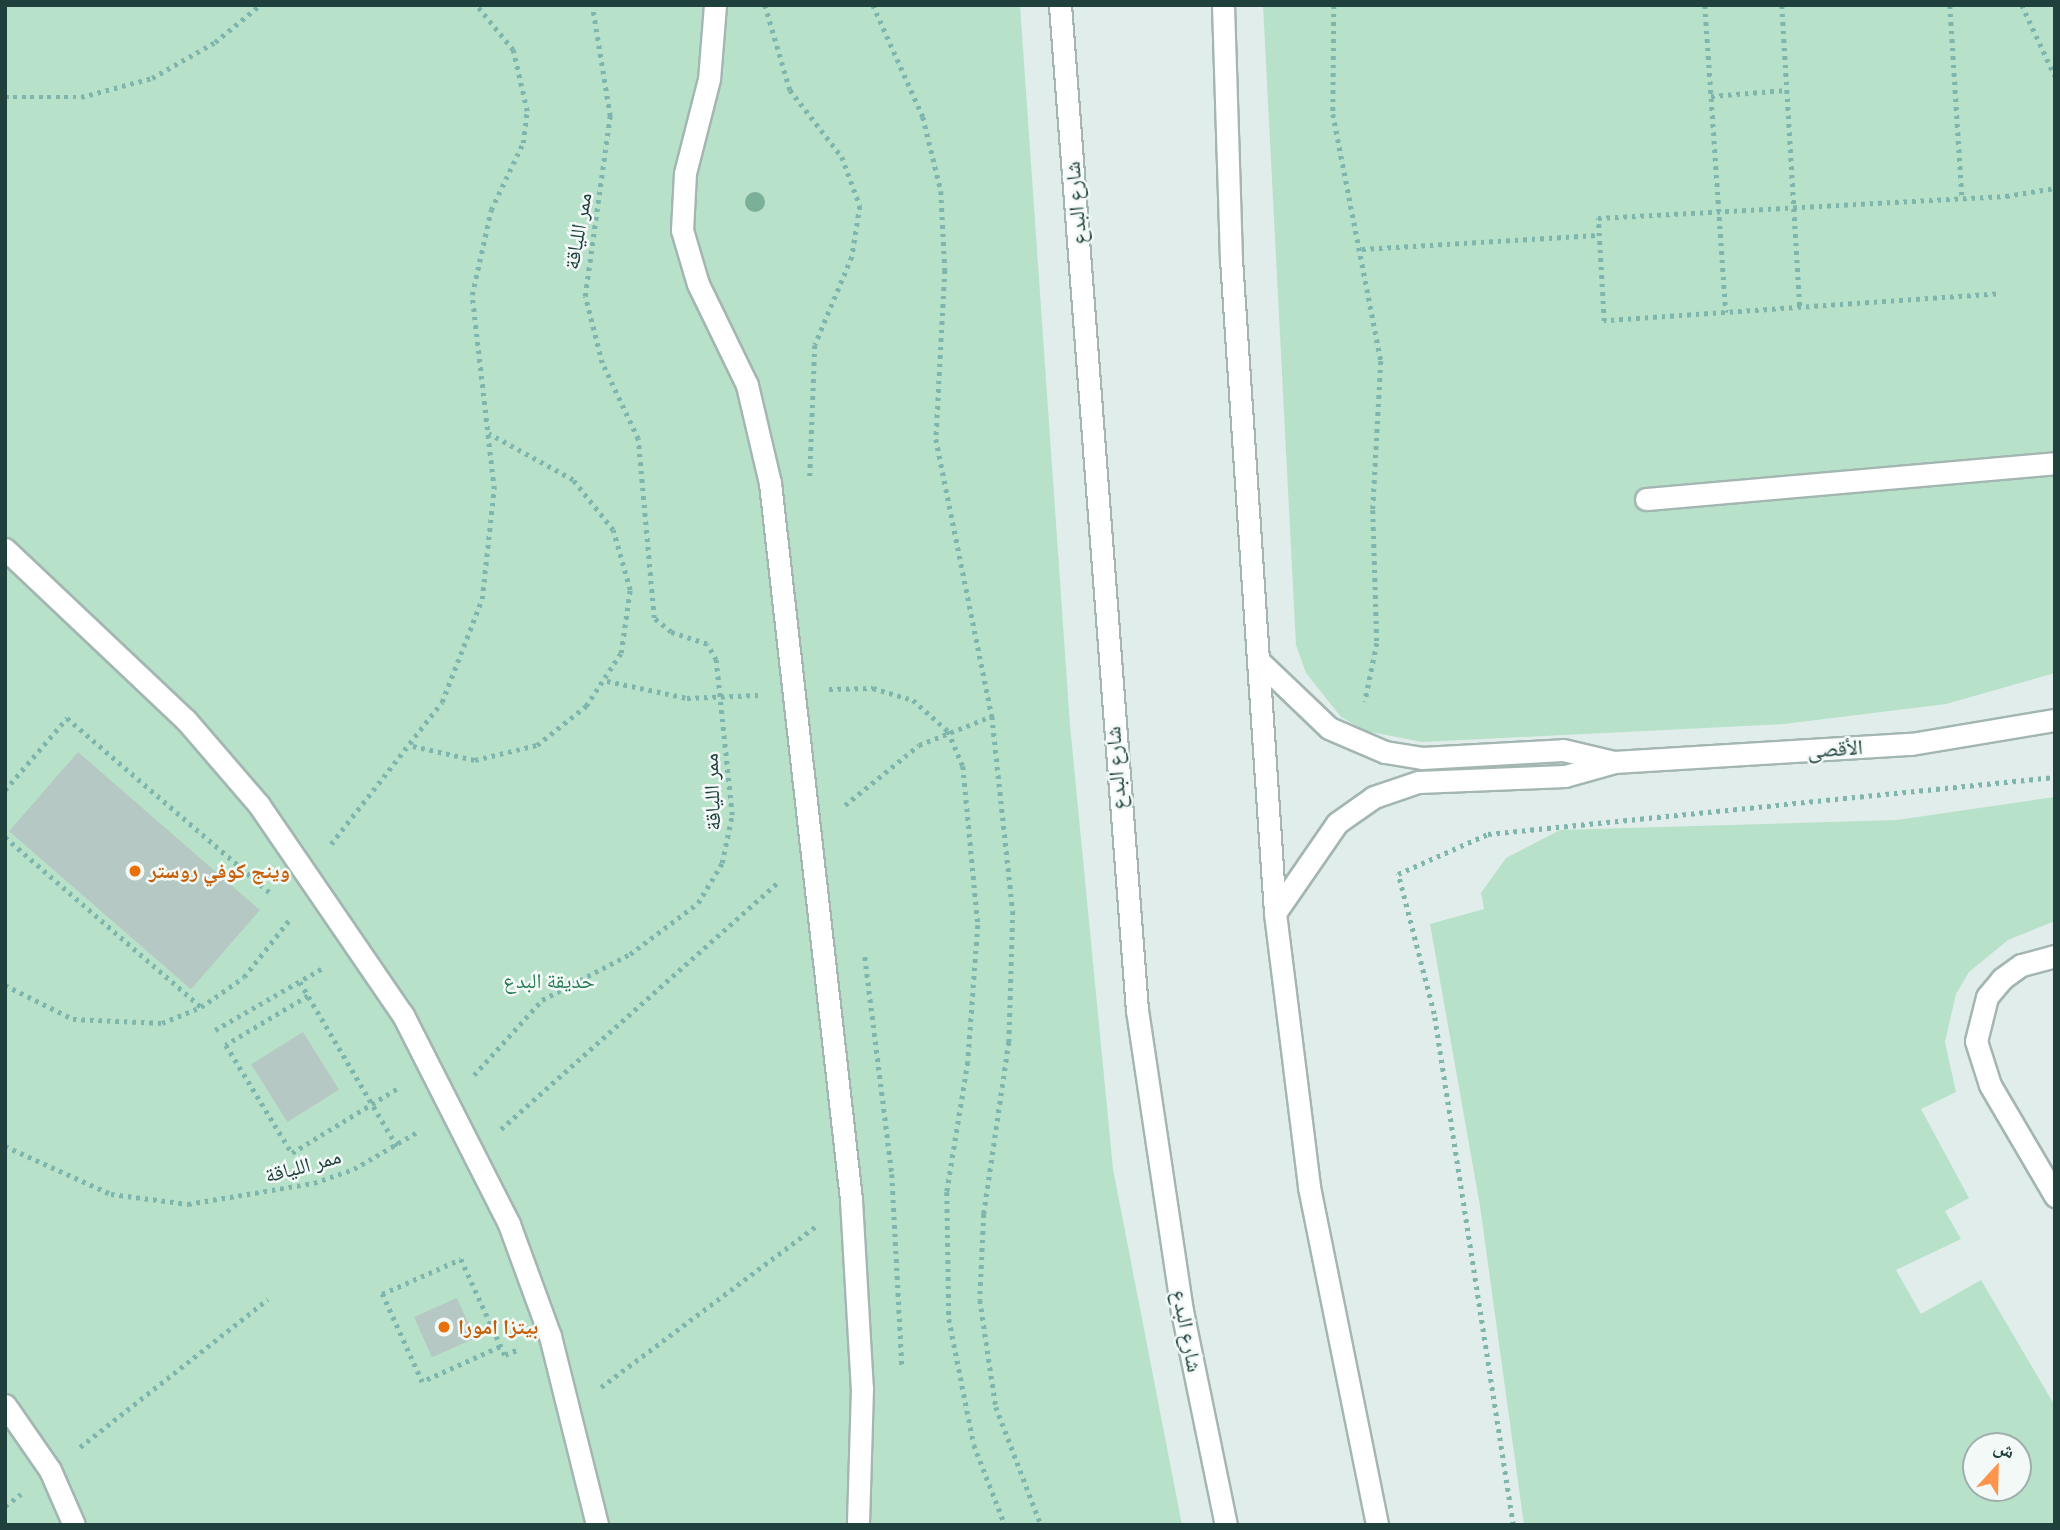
<!DOCTYPE html>
<html>
<head>
<meta charset="utf-8">
<style>
	body { margin:0 }
	#map { position:relative; width:2060px; height:1530px; overflow:hidden; background:#e1edea; font-family:Figtree,"Noto Naskh Arabic",sans-serif }
	div>[style] { position:absolute }
	.green>* { inset:0; background:#b8e1c9 }
	.building>* { inset:0; background:#b6c8c3; transform-origin:0 0 }
	.path>* { height:4.5px; margin-top:-2.25px; transform-origin:0; background:repeating-linear-gradient(90deg,#7eb5ac 0 3.5px,transparent 0 8.5px) }
	.roads { filter:drop-shadow(2px 0 #a3b6b2) drop-shadow(-2px 0 #a3b6b2) drop-shadow(0 2px #a3b6b2) drop-shadow(0 -2px #a3b6b2) }
	.service>* { height:21px; margin:-10.5px; padding:0 10.5px; transform-origin:10.5px; border-radius:10.5px; background:#fff }
	.pedestrian>* { height:21px; margin:-10.5px; padding:0 10.5px; transform-origin:10.5px; border-radius:10.5px; background:#fff }
	.minor>* { height:21px; margin:-10.5px; padding:0 10.5px; transform-origin:10.5px; border-radius:10.5px; background:#fff }
	.secondary>* { height:21px; margin:-10.5px; padding:0 10.5px; transform-origin:10.5px; border-radius:10.5px; background:#fff }
	.trees>* { width:20px; height:20px; margin:-10px; border-radius:50%; background:#7aaf98 }
	.dots>* { width:19px; height:19px; translate:-50% -50%; box-sizing:border-box; border:4px solid #f2f9f7; border-radius:50% }
	span { translate:-50% -50%; white-space:nowrap; text-align:center; line-height:1.15; -webkit-text-stroke:5px #f2f9f7; paint-order:stroke }
	.street-label { font-size:21px; color:#1f403c }
	.food-label { font-size:21px; color:#c56008; font-weight:700 }
	.left { translate:0 -50%; text-align:left }
	.park-label { font-size:21px; color:#257c54 }
	.frame { position:absolute; inset:0; border:7px solid #1f403c; pointer-events:none }
	.north { position:absolute; left:1962px; top:1432px; width:70px; height:70px; box-sizing:border-box; background:#f2f9f7; border:2px solid #9eafac; border-radius:50%; rotate:22deg; font-size:19px; font-weight:700; line-height:28px; text-align:center; color:#1f403c }
	.north::after { content:''; display:block; margin:auto; width:24px; height:32px; background:#ff944d; clip-path:polygon(50% 0,100% 100%,50% 72%,0 100%) }
</style>
</head>
<body>
<div id="map">
	<div class="green">
		<div style="clip-path:polygon(5px 5px,1020px 5px,1070px 725px,1113px 1169px,1182px 1525px,5px 1525px)"></div>
		<div style="clip-path:polygon(1263px 5px,2055px 5px,2055px 673px,1946px 704px,1784px 724px,1422px 742px,1366px 731px,1341px 717px,1306px 673px,1296px 645px)"></div>
		<div style="clip-path:polygon(evenodd,2055px 797px,2055px 921px,2008px 940px,1969px 972px,1956px 994px,1945px 1042px,1956px 1092px,1921px 1109px,1969px 1198px,1945px 1211px,1961px 1239px,1896px 1270px,1921px 1314px,1981px 1280px,2055px 1406px,2055px 1525px,1524px 1525px,1480px 1206px,1430px 924px,1484px 909px,1481px 893px,1506px 858px,1560px 830px,1897px 820px,2055px 797px,2018px 1446px,2018px 1488px,1976px 1488px,1976px 1446px,2018px 1446px)"></div>
	</div>
	<div class="building">
		<div style="left:78px;top:752px;width:241px;height:105px;rotate:41deg"></div>
		<div style="left:303px;top:1032px;width:68px;height:61px;rotate:58deg"></div>
		<div style="left:457px;top:1298px;width:44px;height:47px;rotate:66deg"></div>
	</div>
	<div class="path">
		<div style="left:765px;top:5px;width:89px;rotate:73.6deg"></div>
		<div style="left:790px;top:90px;width:85px;rotate:52.2deg"></div>
		<div style="left:842px;top:157px;width:52px;rotate:69.8deg"></div>
		<div style="left:860px;top:206px;width:52px;rotate:98.9deg"></div>
		<div style="left:852px;top:257px;width:95px;rotate:112.8deg"></div>
		<div style="left:815px;top:345px;width:131px;rotate:92.2deg"></div>
		<div style="left:873px;top:5px;width:123px;rotate:65.9deg"></div>
		<div style="left:923px;top:117px;width:76px;rotate:76.3deg"></div>
		<div style="left:941px;top:191px;width:79px;rotate:87.1deg"></div>
		<div style="left:945px;top:270px;width:169px;rotate:93deg"></div>
		<div style="left:936px;top:439px;width:283px;rotate:78.6deg"></div>
		<div style="left:992px;top:716px;width:196px;rotate:83.9deg"></div>
		<div style="left:1013px;top:911px;width:131px;rotate:91.7deg"></div>
		<div style="left:1009px;top:1042px;width:174px;rotate:98.3deg"></div>
		<div style="left:984px;top:1214px;width:86px;rotate:92.7deg"></div>
		<div style="left:980px;top:1300px;width:108px;rotate:81.5deg"></div>
		<div style="left:996px;top:1407px;width:126px;rotate:69.1deg"></div>
		<div style="left:1334px;top:5px;width:109px;rotate:90.5deg"></div>
		<div style="left:1333px;top:114px;width:252px;rotate:79deg"></div>
		<div style="left:1381px;top:361px;width:149px;rotate:93.1deg"></div>
		<div style="left:1373px;top:510px;width:133px;rotate:88.3deg"></div>
		<div style="left:1377px;top:643px;width:60px;rotate:101.5deg"></div>
		<div style="left:1705px;top:5px;width:308px;rotate:86.1deg"></div>
		<div style="left:1782px;top:5px;width:303px;rotate:86.6deg"></div>
		<div style="left:1950px;top:5px;width:193px;rotate:86.4deg"></div>
		<div style="left:2022px;top:5px;width:78px;rotate:65.1deg"></div>
		<div style="left:1711px;top:96px;width:76px;rotate:-4.5deg"></div>
		<div style="left:5px;top:97px;width:76px"></div>
		<div style="left:81px;top:97px;width:73px;rotate:-15deg"></div>
		<div style="left:152px;top:78px;width:73px;rotate:-29.7deg"></div>
		<div style="left:215px;top:42px;width:58px;rotate:-39.4deg"></div>
		<div style="left:1362px;top:249px;width:236px;rotate:-3.4deg"></div>
		<div style="left:1996px;top:294px;width:393px;rotate:176.1deg"></div>
		<div style="left:1604px;top:321px;width:103px;rotate:-93.3deg"></div>
		<div style="left:1598px;top:218px;width:409px;rotate:-3.1deg"></div>
		<div style="left:2006px;top:196px;width:50px;rotate:-9.3deg"></div>
		<div style="left:607px;top:681px;width:82px;rotate:12deg"></div>
		<div style="left:687px;top:698px;width:71px;rotate:-2.4deg"></div>
		<div style="left:829px;top:689px;width:44px;rotate:-1.3deg"></div>
		<div style="left:873px;top:688px;width:42px;rotate:16.7deg"></div>
		<div style="left:913px;top:700px;width:47px;rotate:41.5deg"></div>
		<div style="left:948px;top:731px;width:38px;rotate:67deg"></div>
		<div style="left:963px;top:766px;width:160px;rotate:84.6deg"></div>
		<div style="left:978px;top:925px;width:137px;rotate:94.2deg"></div>
		<div style="left:968px;top:1062px;width:132px;rotate:99.2deg"></div>
		<div style="left:947px;top:1192px;width:127px;rotate:89.1deg"></div>
		<div style="left:949px;top:1319px;width:128px;rotate:78.8deg"></div>
		<div style="left:974px;top:1445px;width:86px;rotate:68.8deg"></div>
		<div style="left:413px;top:746px;width:64px;rotate:12.7deg"></div>
		<div style="left:475px;top:760px;width:64px;rotate:-13.6deg"></div>
		<div style="left:537px;top:745px;width:63px;rotate:-38.5deg"></div>
		<div style="left:586px;top:706px;width:64px;rotate:-56.6deg"></div>
		<div style="left:621px;top:653px;width:64px;rotate:-81.9deg"></div>
		<div style="left:630px;top:590px;width:62px;rotate:-105.8deg"></div>
		<div style="left:613px;top:530px;width:64px;rotate:-128.7deg"></div>
		<div style="left:573px;top:480px;width:96px;rotate:-151.3deg"></div>
		<div style="left:5px;top:790px;width:95px;rotate:-49.3deg"></div>
		<div style="left:67px;top:718px;width:267px;rotate:40.7deg"></div>
		<div style="left:845px;top:805px;width:95px;rotate:-39deg"></div>
		<div style="left:919px;top:745px;width:79px;rotate:-21.7deg"></div>
		<div style="left:5px;top:837px;width:259px;rotate:40.9deg"></div>
		<div style="left:331px;top:844px;width:180px;rotate:-52deg"></div>
		<div style="left:442px;top:702px;width:110px;rotate:-68.8deg"></div>
		<div style="left:482px;top:599px;width:111px;rotate:-83.8deg"></div>
		<div style="left:494px;top:489px;width:195px;rotate:-96.5deg"></div>
		<div style="left:472px;top:295px;width:87px;rotate:-77.4deg"></div>
		<div style="left:491px;top:210px;width:74px;rotate:-64.5deg"></div>
		<div style="left:523px;top:143px;width:32px;rotate:-83deg"></div>
		<div style="left:527px;top:111px;width:63px;rotate:-102.9deg"></div>
		<div style="left:513px;top:50px;width:58px;rotate:-129.4deg"></div>
		<div style="left:865px;top:957px;width:219px;rotate:82.9deg"></div>
		<div style="left:892px;top:1174px;width:192px;rotate:87deg"></div>
		<div style="left:300px;top:982px;width:191px;rotate:59.4deg"></div>
		<div style="left:5px;top:985px;width:76px;rotate:26.6deg"></div>
		<div style="left:73px;top:1019px;width:89px;rotate:2.6deg"></div>
		<div style="left:162px;top:1023px;width:42px;rotate:-22.3deg"></div>
		<div style="left:201px;top:1007px;width:52px;rotate:-34.9deg"></div>
		<div style="left:244px;top:977px;width:74px;rotate:-51.6deg"></div>
		<div style="left:308px;top:996px;width:96px;rotate:149.1deg"></div>
		<div style="left:226px;top:1045px;width:127px;rotate:58.6deg"></div>
		<div style="left:292px;top:1153px;width:124px;rotate:-31.5deg"></div>
		<div style="left:215px;top:1030px;width:125px;rotate:-29.9deg"></div>
		<div style="left:474px;top:1075px;width:101px;rotate:-47.8deg"></div>
		<div style="left:542px;top:1000px;width:99px;rotate:-27.6deg"></div>
		<div style="left:630px;top:954px;width:85px;rotate:-36.9deg"></div>
		<div style="left:698px;top:903px;width:47px;rotate:-59deg"></div>
		<div style="left:722px;top:863px;width:49px;rotate:-78.2deg"></div>
		<div style="left:732px;top:815px;width:156px;rotate:-95.9deg"></div>
		<div style="left:716px;top:660px;width:18px;rotate:-119deg"></div>
		<div style="left:707px;top:644px;width:38px;rotate:-162deg"></div>
		<div style="left:671px;top:632px;width:22px;rotate:-141deg"></div>
		<div style="left:654px;top:618px;width:180px;rotate:-95.1deg"></div>
		<div style="left:638px;top:439px;width:84px;rotate:-115.3deg"></div>
		<div style="left:602px;top:363px;width:69px;rotate:-104.2deg"></div>
		<div style="left:585px;top:296px;width:182px;rotate:-82.1deg"></div>
		<div style="left:610px;top:116px;width:112px;rotate:-99.2deg"></div>
		<div style="left:501px;top:1129px;width:370px;rotate:-41.7deg"></div>
		<div style="left:5px;top:1146px;width:116px;rotate:24.4deg"></div>
		<div style="left:111px;top:1194px;width:78px;rotate:7.4deg"></div>
		<div style="left:188px;top:1204px;width:128px;rotate:-9.5deg"></div>
		<div style="left:314px;top:1183px;width:42px;rotate:-19.3deg"></div>
		<div style="left:354px;top:1169px;width:75px;rotate:-30.3deg"></div>
		<div style="left:500px;top:1347px;width:85px;rotate:155.8deg"></div>
		<div style="left:422px;top:1382px;width:97px;rotate:-114.4deg"></div>
		<div style="left:382px;top:1294px;width:86px;rotate:-23.9deg"></div>
		<div style="left:461px;top:1259px;width:106px;rotate:65.4deg"></div>
		<div style="left:505px;top:1355px;width:13px;rotate:-23deg"></div>
		<div style="left:601px;top:1387px;width:269px;rotate:-36.8deg"></div>
		<div style="left:80px;top:1447px;width:239px;rotate:-38.2deg"></div>
		<div style="left:5px;top:1506px;width:20px;rotate:-37deg"></div>
		<div style="left:1513px;top:1525px;width:517px;rotate:-98.79deg"></div>
		<div style="left:1434px;top:1014px;width:145px;rotate:-104.4deg"></div>
		<div style="left:1398px;top:874px;width:98px;rotate:-24deg"></div>
		<div style="left:1488px;top:834px;width:570px;rotate:-5.74deg"></div>
	</div>
	<div class="roads">
		<div class="service">
			<div style="left:1646px;top:499px;width:411px;rotate:-5deg"></div>
			<div style="left:2055px;top:956px;width:35px;rotate:165deg"></div>
			<div style="left:2021px;top:965px;width:24px;rotate:144deg"></div>
			<div style="left:2002px;top:979px;width:23px;rotate:130deg"></div>
			<div style="left:1987px;top:997px;width:45px;rotate:104deg"></div>
			<div style="left:1976px;top:1041px;width:46px;rotate:72.3deg"></div>
			<div style="left:1990px;top:1085px;width:129px;rotate:59.6deg"></div>
		</div>
		<div class="pedestrian">
			<div style="left:715px;top:5px;width:74px;rotate:94.6deg"></div>
			<div style="left:709px;top:79px;width:97px;rotate:104.3deg"></div>
			<div style="left:685px;top:173px;width:57px;rotate:93deg"></div>
			<div style="left:682px;top:230px;width:56px;rotate:73.5deg"></div>
			<div style="left:698px;top:284px;width:112px;rotate:64.1deg"></div>
			<div style="left:747px;top:385px;width:101px;rotate:76.8deg"></div>
			<div style="left:770px;top:483px;width:722px;rotate:83.55deg"></div>
			<div style="left:851px;top:1200px;width:188px;rotate:86.7deg"></div>
			<div style="left:862px;top:1388px;width:137px;rotate:91.7deg"></div>
			<div style="left:5px;top:549px;width:249px;rotate:43.4deg"></div>
			<div style="left:186px;top:720px;width:112px;rotate:49.3deg"></div>
			<div style="left:259px;top:805px;width:255px;rotate:55.6deg"></div>
			<div style="left:403px;top:1015px;width:234px;rotate:63.1deg"></div>
			<div style="left:509px;top:1224px;width:119px;rotate:69.9deg"></div>
			<div style="left:550px;top:1336px;width:195px;rotate:76deg"></div>
			<div style="left:5px;top:1405px;width:79px;rotate:55.3deg"></div>
			<div style="left:50px;top:1470px;width:60px;rotate:66.4deg"></div>
		</div>
		<div class="minor">
			<div style="left:1260px;top:662px;width:95px;rotate:43.7deg"></div>
			<div style="left:1329px;top:728px;width:61px;rotate:23.2deg"></div>
			<div style="left:1385px;top:752px;width:37px;rotate:9deg"></div>
			<div style="left:1422px;top:758px;width:141px;rotate:-3.2deg"></div>
			<div style="left:1563px;top:750px;width:52px;rotate:13.2deg"></div>
			<div style="left:1275px;top:913px;width:109px;rotate:-55.4deg"></div>
			<div style="left:1337px;top:823px;width:45px;rotate:-35.1deg"></div>
			<div style="left:1374px;top:797px;width:46px;rotate:-18.8deg"></div>
			<div style="left:1418px;top:782px;width:147px;rotate:-2.3deg"></div>
			<div style="left:1565px;top:776px;width:51px;rotate:-15.9deg"></div>
			<div style="left:1614px;top:762px;width:298px;rotate:-3.5deg"></div>
			<div style="left:1911px;top:744px;width:146px;rotate:-9.5deg"></div>
		</div>
		<div class="secondary">
			<div style="left:1060px;top:5px;width:1008px;rotate:85.62deg"></div>
			<div style="left:1137px;top:1010px;width:304px;rotate:81.5deg"></div>
			<div style="left:1182px;top:1311px;width:218px;rotate:78.4deg"></div>
			<div style="left:1223px;top:5px;width:254px;rotate:88.2deg"></div>
			<div style="left:1231px;top:259px;width:655px;rotate:86.15deg"></div>
			<div style="left:1275px;top:913px;width:276px;rotate:82.9deg"></div>
			<div style="left:1309px;top:1187px;width:345px;rotate:78.6deg"></div>
		</div>
	</div>
	<div class="trees">
		<div style="left:755px;top:202px"></div>
	</div>
	<div class="dots">
		<div style="left:135px;top:871px;background:#e8710a"></div>
		<div style="left:444px;top:1327px;background:#e8710a"></div>
	</div>
	<div class="street-label">
		<span style="left:1076px;top:203px;rotate:-95deg">شارع البدع</span>
		<span style="left:578px;top:231px;rotate:-80deg">ممر اللياقة</span>
		<span style="left:1835px;top:749px;rotate:-4deg">الأقصى</span>
		<span style="left:1116px;top:768px;rotate:-94deg">شارع البدع</span>
		<span style="left:712px;top:792px;rotate:-92deg">ممر اللياقة</span>
		<span style="left:303px;top:1166px;rotate:-15deg">ممر اللياقة</span>
		<span style="left:1187px;top:1331px;rotate:79deg">شارع البدع</span>
	</div>
	<div class="food-label">
		<span class="left" style="left:149px;top:871px">وينج كوفي روستر</span>
		<span class="left" style="left:458px;top:1327px">بيتزا امورا</span>
	</div>
	<div class="park-label">
		<span style="left:549px;top:981px">حديقة البدع</span>
	</div>
	<div class="frame"></div>
	<div class="north">ش</div>
</div>
</body>
</html>
